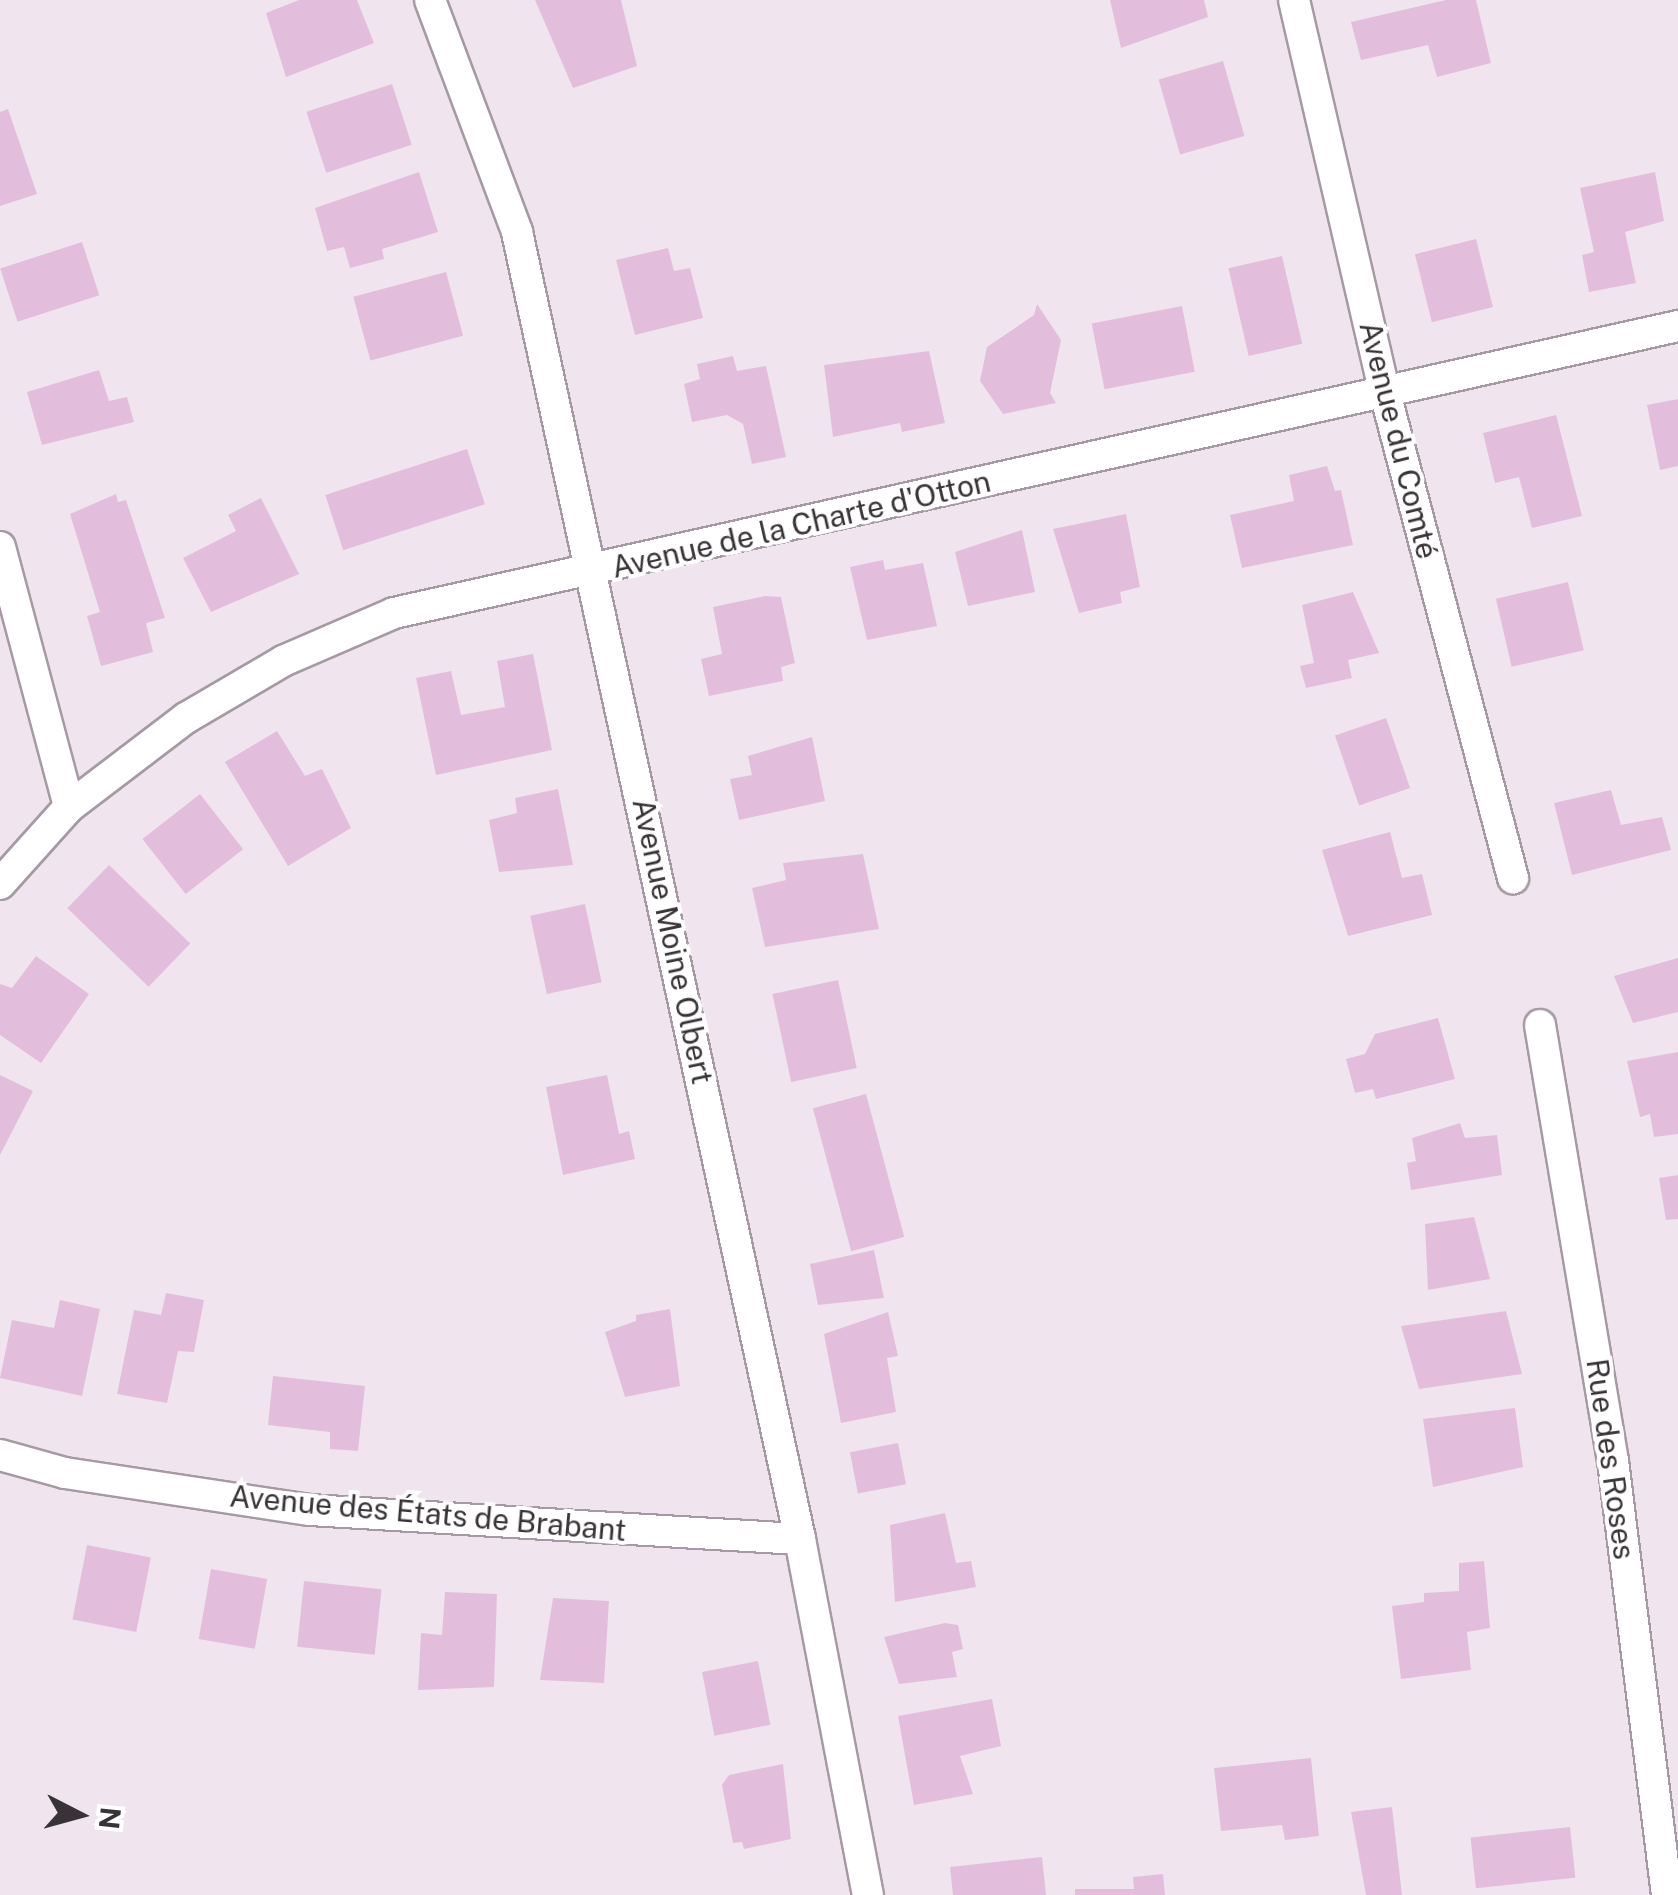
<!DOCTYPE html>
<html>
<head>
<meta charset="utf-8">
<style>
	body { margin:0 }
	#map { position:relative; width:1678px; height:1895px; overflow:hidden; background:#f0e5ee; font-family:"Public Sans",sans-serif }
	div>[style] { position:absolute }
	.building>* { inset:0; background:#e3bedc; transform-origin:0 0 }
	.roads { filter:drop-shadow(2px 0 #a59aa3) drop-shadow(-2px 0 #a59aa3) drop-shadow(0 2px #a59aa3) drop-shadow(0 -2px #a59aa3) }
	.street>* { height:30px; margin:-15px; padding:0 15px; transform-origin:15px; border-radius:15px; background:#fff }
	span { translate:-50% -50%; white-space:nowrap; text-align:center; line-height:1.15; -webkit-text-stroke:8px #fff; paint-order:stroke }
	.street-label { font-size:30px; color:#383337 }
	.north { position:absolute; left:30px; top:1765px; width:100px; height:100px; -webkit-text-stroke:8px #fff; paint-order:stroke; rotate:96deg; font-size:28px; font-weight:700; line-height:40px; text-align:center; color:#383337 }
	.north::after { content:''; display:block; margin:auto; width:35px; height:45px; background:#383337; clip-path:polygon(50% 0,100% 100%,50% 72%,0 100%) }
</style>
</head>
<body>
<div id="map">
	<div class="building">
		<div style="clip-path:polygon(299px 0,357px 0,374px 43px,286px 77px,266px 13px)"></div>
		<div style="clip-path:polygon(535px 0,621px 0,637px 66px,573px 88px)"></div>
		<div style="clip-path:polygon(1110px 0,1204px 0,1208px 17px,1121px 48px)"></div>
		<div style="clip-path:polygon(1446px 0,1476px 0,1491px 63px,1437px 77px,1428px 45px,1361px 60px,1351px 22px)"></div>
		<div style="left:1223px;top:61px;width:78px;height:67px;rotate:74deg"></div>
		<div style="left:392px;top:84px;width:64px;height:90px;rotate:72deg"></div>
		<div style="clip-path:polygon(8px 109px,37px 194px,0 206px,0 112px)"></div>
		<div style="clip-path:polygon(419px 172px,438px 232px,382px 249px,384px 259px,350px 268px,344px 247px,327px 251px,315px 208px)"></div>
		<div style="clip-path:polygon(1655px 172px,1664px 221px,1625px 232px,1636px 283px,1589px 292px,1582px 255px,1594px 252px,1580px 188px)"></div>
		<div style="left:1476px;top:239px;width:70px;height:63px;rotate:76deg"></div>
		<div style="left:82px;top:242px;width:56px;height:86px;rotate:72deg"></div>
		<div style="clip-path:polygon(668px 248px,674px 271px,690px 268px,703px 318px,635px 335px,616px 260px)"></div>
		<div style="left:1282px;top:256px;width:90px;height:55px;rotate:77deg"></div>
		<div style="left:446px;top:272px;width:66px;height:96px;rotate:75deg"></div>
		<div style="clip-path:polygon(1037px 304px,1061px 340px,1050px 393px,1056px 403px,1003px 414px,980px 381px,987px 347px,1034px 315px)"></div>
		<div style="left:1182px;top:306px;width:67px;height:92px;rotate:79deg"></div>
		<div style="clip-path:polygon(929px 351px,945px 423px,902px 432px,900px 423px,833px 437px,824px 365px)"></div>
		<div style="clip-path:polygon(733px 356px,737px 371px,766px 366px,786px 457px,752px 464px,743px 424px,727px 415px,692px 422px,684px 384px,700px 379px,697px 364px)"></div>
		<div style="clip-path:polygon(99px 370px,109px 401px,127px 397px,134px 422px,42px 445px,27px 392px)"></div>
		<div style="clip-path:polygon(1678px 399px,1678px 466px,1660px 470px,1647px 405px)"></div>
		<div style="clip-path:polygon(1556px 415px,1582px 516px,1532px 528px,1519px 477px,1495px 483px,1483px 433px)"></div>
		<div style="left:467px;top:449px;width:58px;height:149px;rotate:72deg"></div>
		<div style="clip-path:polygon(1327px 466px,1335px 491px,1341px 490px,1353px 545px,1242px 568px,1230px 515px,1294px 501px,1289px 475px)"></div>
		<div style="clip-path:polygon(116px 494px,118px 502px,126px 500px,165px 618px,146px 623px,153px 652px,101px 666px,87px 616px,100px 612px,70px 514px)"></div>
		<div style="clip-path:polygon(261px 498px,299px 574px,211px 612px,183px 558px,236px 531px,228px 515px)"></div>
		<div style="clip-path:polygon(1126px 514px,1140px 587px,1120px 592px,1122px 603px,1079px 613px,1053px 529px)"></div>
		<div style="clip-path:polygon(1022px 530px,1035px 592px,968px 606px,955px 552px)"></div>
		<div style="clip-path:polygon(883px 560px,885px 570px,923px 563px,937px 626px,867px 640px,850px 567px)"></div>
		<div style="left:1568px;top:582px;width:70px;height:74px;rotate:77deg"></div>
		<div style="clip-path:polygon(1353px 592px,1379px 653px,1348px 660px,1352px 678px,1306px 688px,1300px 666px,1314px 663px,1302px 605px)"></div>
		<div style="clip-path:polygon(765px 596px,781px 597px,795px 663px,781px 667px,783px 681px,709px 696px,701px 659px,722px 654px,713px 607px)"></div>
		<div style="clip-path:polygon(533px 654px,552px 750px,436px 775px,416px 678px,451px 671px,461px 715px,505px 707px,497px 661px)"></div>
		<div style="left:1386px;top:718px;width:74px;height:54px;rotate:71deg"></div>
		<div style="clip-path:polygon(277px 731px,305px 776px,322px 769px,351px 828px,288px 866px,225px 762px)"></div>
		<div style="clip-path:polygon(812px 737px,825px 801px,739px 820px,730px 779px,752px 775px,748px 756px)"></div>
		<div style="clip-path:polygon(558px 789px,573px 865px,499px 872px,489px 820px,517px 813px,515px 798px)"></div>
		<div style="clip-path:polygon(1611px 790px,1621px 825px,1662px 817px,1671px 850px,1572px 875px,1554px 803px)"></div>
		<div style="left:200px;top:794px;width:70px;height:73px;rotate:52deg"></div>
		<div style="clip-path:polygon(1390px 832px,1402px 878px,1422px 874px,1432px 915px,1348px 936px,1322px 850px)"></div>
		<div style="clip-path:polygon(863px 854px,879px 929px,765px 947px,752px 888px,786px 880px,783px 863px)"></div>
		<div style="left:109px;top:865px;width:113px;height:60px;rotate:44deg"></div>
		<div style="left:585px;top:904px;width:80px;height:56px;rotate:78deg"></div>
		<div style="clip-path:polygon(36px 956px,89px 994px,41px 1063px,0 1035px,0 984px,12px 988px)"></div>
		<div style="clip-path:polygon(1678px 958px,1678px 1012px,1633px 1023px,1614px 976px)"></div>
		<div style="left:838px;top:980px;width:90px;height:67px;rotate:78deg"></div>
		<div style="clip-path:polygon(1438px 1018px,1455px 1079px,1376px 1099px,1373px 1089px,1355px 1093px,1346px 1059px,1365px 1054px,1375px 1034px)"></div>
		<div style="clip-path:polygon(1678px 1052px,1678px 1134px,1654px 1137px,1650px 1114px,1640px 1117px,1627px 1061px)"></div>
		<div style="clip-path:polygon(0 1075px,33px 1091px,0 1155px)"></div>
		<div style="clip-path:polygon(607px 1075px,619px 1134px,629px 1131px,635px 1159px,563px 1175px,546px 1087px)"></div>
		<div style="left:866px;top:1094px;width:148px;height:55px;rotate:75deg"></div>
		<div style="clip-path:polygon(1460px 1123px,1465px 1138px,1497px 1135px,1502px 1175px,1411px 1190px,1407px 1163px,1416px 1161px,1412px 1138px)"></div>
		<div style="clip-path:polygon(1678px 1175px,1678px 1219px,1666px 1220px,1659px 1178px)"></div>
		<div style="clip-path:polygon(1474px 1217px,1490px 1279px,1428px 1290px,1425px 1224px)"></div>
		<div style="clip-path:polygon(874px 1250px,884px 1298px,818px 1305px,810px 1264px)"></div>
		<div style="clip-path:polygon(166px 1293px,204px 1300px,194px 1352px,178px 1351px,167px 1403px,117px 1394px,134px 1310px,161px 1315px)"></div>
		<div style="clip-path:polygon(60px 1300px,100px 1309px,82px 1396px,0 1378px,12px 1320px,54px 1328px)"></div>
		<div style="clip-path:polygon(670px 1309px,680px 1386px,625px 1397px,605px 1332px,636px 1321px,636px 1315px)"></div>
		<div style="clip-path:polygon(1506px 1311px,1522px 1374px,1419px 1389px,1401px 1326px)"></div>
		<div style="clip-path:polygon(888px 1312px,898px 1356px,887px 1358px,896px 1412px,841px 1423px,824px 1334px)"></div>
		<div style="clip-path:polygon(273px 1376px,365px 1386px,358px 1451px,330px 1449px,330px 1432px,268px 1425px)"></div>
		<div style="clip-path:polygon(1515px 1408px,1523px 1467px,1433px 1487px,1423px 1419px)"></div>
		<div style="left:898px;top:1443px;width:42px;height:49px;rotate:79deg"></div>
		<div style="clip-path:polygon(945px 1513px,956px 1563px,971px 1561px,976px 1587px,895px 1602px,890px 1525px)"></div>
		<div style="left:87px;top:1545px;width:65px;height:76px;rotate:11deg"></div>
		<div style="clip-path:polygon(1484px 1561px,1490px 1628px,1467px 1632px,1471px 1670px,1401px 1679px,1392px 1606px,1424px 1602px,1424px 1593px,1459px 1591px,1459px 1563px)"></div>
		<div style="left:211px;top:1569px;width:57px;height:71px;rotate:10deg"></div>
		<div style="left:304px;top:1581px;width:78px;height:66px;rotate:6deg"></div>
		<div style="clip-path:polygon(445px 1592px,497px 1594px,494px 1687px,418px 1690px,421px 1633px,442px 1635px)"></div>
		<div style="clip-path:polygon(553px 1598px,609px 1601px,604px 1683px,540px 1680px)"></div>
		<div style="clip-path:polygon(945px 1623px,958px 1625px,963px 1649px,952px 1652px,957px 1677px,899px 1684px,884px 1637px)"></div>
		<div style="left:758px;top:1661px;width:65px;height:57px;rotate:79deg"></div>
		<div style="clip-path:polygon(992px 1699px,1001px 1746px,960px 1756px,973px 1794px,914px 1805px,898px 1716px)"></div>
		<div style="clip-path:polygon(1311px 1758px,1319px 1836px,1285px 1840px,1282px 1825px,1221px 1831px,1214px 1768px)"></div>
		<div style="clip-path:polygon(783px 1764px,791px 1839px,744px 1849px,742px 1842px,733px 1843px,722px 1785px,729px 1775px)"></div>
		<div style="clip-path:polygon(1392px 1807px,1402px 1895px,1366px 1895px,1351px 1812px)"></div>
		<div style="left:1570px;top:1827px;width:51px;height:100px;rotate:84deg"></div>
		<div style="clip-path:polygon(1042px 1857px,1046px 1895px,953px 1895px,950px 1867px)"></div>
		<div style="clip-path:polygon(1163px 1874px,1165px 1895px,1075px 1895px,1075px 1889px,1134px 1889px,1133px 1877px)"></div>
	</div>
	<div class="roads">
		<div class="street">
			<div style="left:430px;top:0;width:248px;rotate:69.4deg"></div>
			<div style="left:517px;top:232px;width:1337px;rotate:77.78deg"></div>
			<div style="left:800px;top:1539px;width:362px;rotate:79.2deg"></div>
			<div style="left:1294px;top:0;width:403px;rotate:77deg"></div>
			<div style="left:1385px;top:393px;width:502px;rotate:75.22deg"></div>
			<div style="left:0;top:547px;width:269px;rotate:75.1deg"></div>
			<div style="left:0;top:884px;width:103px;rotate:-48.1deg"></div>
			<div style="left:69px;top:807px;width:147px;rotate:-37.3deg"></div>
			<div style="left:186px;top:718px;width:113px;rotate:-30.4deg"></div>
			<div style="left:283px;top:661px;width:121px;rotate:-23.4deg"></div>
			<div style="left:394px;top:613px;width:1316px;rotate:-12.6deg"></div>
			<div style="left:1540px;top:1025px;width:442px;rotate:80.5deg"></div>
			<div style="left:1613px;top:1461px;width:437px;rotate:82.9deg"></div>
			<div style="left:0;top:1455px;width:67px;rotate:15.5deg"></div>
			<div style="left:65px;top:1473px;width:248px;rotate:8.6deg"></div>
			<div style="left:310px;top:1510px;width:491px;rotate:3.4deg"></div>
		</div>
	</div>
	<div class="street-label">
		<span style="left:1399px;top:440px;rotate:76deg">Avenue du Comté</span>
		<span style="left:801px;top:524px;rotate:-13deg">Avenue de la Charte d'Otton</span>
		<span style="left:673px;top:941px;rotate:78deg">Avenue Moine Olbert</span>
		<span style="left:1611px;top:1459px;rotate:82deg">Rue des Roses</span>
		<span style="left:428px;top:1513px;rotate:5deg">Avenue des États de Brabant</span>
	</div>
	<div class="north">N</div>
</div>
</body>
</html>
